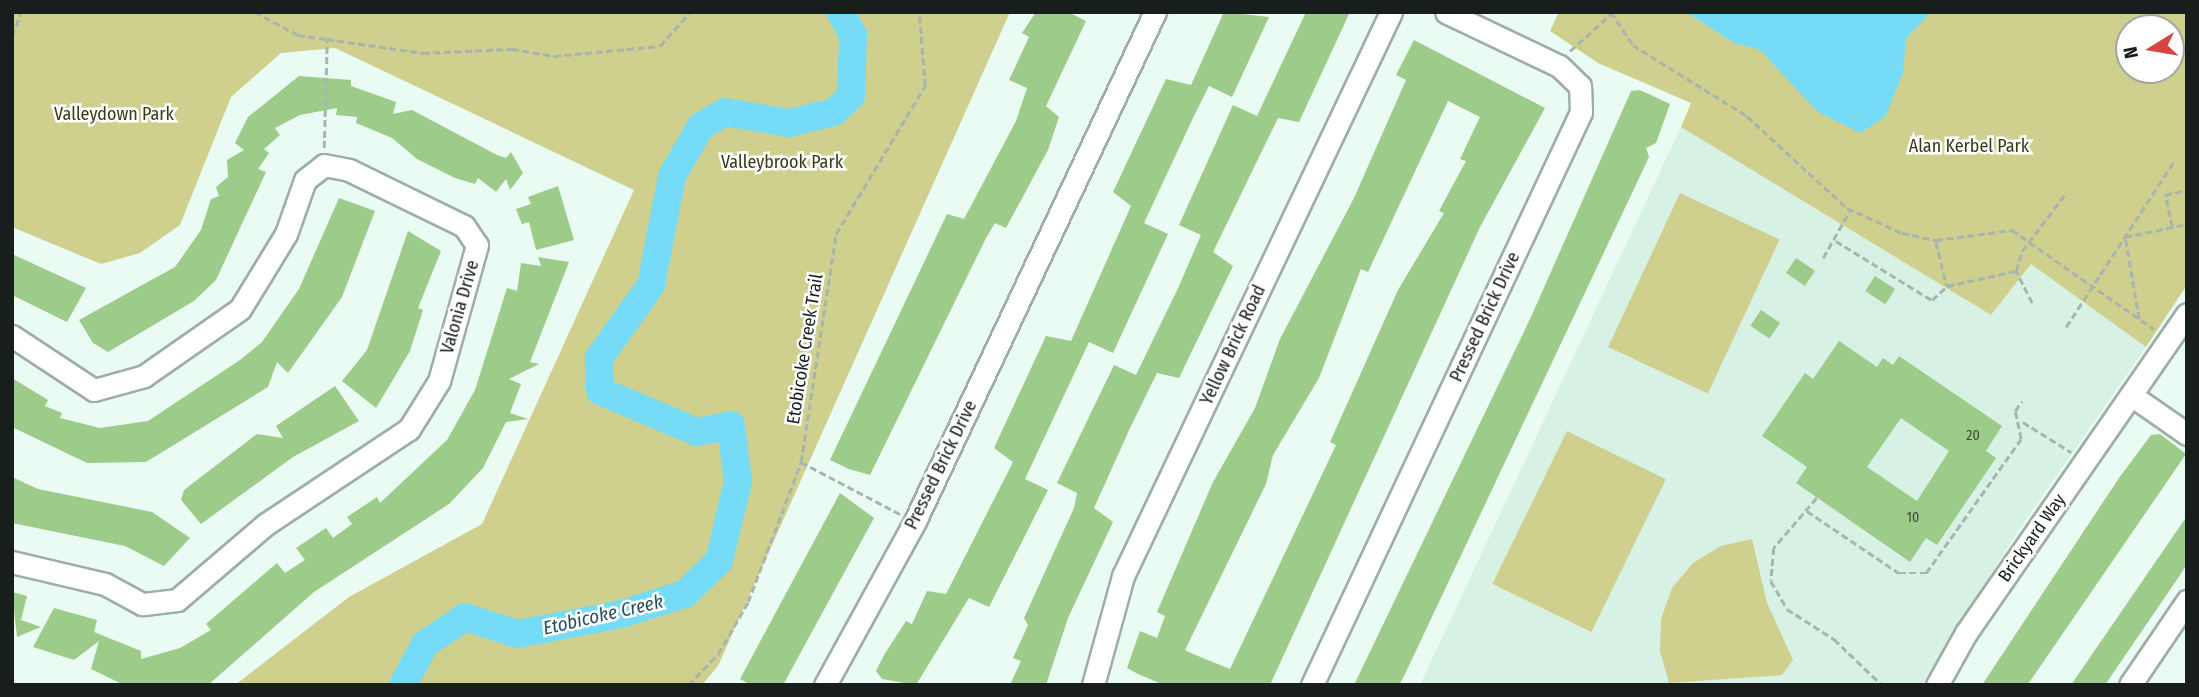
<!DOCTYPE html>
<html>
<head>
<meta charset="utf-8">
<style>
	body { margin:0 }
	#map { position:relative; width:2199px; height:697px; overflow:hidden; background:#e9fbf2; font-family:"Fira Sans Condensed",sans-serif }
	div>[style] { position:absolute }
	.built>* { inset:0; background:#d7f1e4 }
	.green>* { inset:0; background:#cfd08e; transform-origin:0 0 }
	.water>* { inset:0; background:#76dbf7 }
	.river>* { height:28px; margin:-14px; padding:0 14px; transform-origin:14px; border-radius:14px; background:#76dbf7 }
	.building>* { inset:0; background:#9dcb89; transform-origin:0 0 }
	.path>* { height:2.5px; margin-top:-1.25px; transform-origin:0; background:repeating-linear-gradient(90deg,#a7b5ae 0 7px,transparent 0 10.5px) }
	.roads { filter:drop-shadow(2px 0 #9daea5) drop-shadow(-2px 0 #9daea5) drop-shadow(0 2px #9daea5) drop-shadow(0 -2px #9daea5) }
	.minor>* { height:21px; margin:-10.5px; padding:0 10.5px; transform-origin:10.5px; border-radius:10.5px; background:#fff }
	span { translate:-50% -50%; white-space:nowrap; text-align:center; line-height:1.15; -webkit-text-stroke:5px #fff; paint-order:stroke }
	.number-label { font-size:14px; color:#394936 }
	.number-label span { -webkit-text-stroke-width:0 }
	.park-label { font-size:18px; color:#3a3a17 }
	.street-label { font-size:18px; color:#181e1b }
	.water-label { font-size:19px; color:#24505d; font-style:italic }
	.frame { position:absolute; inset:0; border:14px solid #181e1b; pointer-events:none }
	.north { position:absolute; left:2115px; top:14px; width:70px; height:70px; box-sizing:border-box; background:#fff; border:2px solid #a3a5a4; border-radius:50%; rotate:259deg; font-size:19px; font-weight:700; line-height:28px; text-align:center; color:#181e1b }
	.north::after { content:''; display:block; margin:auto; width:24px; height:32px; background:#d54641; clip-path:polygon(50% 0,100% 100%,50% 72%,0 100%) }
</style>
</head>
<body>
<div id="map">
	<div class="built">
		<div style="clip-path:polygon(1681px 127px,1991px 315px,2031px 263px,2146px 347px,2020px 528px,1921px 685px,1420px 685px)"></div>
	</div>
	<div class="green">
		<div style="clip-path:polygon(12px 12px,1010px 12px,718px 666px,702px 685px,235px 685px,349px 597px,482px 524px,634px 190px,335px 48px,281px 53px,231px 97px,180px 225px,140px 253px,101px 264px,12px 227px)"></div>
		<div style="clip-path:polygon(evenodd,1559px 12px,2187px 12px,2187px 285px,2146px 347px,2031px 264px,1991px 315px,1681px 127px,1691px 103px,1598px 63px,1550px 31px,1559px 12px,2129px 28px,2171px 28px,2171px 70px,2129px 70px,2129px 28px)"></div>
		<div style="left:1680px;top:193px;width:110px;height:170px;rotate:25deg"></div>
		<div style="left:1567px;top:431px;width:110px;height:170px;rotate:26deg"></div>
		<div style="clip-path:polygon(1752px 539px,1767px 603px,1793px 660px,1782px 675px,1669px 683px,1660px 651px,1661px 619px,1672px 588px,1693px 563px,1721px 546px)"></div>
	</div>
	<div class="water">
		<div style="clip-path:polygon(1686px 12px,1931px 12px,1906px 38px,1903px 73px,1885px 117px,1860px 133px,1818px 112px,1760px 50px,1734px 43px)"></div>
	</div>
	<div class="river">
		<div style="left:403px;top:685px;width:47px;rotate:-61.8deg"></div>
		<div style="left:425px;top:644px;width:48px;rotate:-34deg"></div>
		<div style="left:465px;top:617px;width:56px;rotate:17.8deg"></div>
		<div style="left:518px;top:634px;width:105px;rotate:-11deg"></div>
		<div style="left:621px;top:614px;width:67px;rotate:-17.4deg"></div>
		<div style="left:685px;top:594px;width:47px;rotate:-44.1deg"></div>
		<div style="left:719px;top:561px;width:81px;rotate:-76.5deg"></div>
		<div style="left:738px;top:482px;width:57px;rotate:-97deg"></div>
		<div style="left:731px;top:425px;width:35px;rotate:168deg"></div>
		<div style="left:697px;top:432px;width:105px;rotate:-157.1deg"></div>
		<div style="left:600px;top:391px;width:33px;rotate:-92deg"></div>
		<div style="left:599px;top:358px;width:90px;rotate:-54.5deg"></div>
		<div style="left:651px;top:285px;width:111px;rotate:-79.1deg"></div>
		<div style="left:672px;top:176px;width:58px;rotate:-59.9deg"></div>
		<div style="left:701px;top:126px;width:28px;rotate:-30deg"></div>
		<div style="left:725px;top:112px;width:65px;rotate:9.8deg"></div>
		<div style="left:789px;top:123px;width:46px;rotate:-13.7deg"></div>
		<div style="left:834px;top:112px;width:23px;rotate:-43deg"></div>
		<div style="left:851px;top:96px;width:61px;rotate:-88.1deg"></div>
		<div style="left:853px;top:35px;width:26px;rotate:-119deg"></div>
	</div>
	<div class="building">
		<div style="clip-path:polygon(1036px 12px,1068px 12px,1086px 21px,1046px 106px,1059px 117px,1048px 150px,1006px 228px,995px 223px,986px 238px,870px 475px,849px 469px,830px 460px,937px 235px,947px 214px,964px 219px,1016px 121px,1027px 88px,1009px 80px,1029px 37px,1022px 33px)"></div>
		<div style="clip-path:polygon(1224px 12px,1269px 17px,1232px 97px,1209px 86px,1193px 118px,1144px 223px,1168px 234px,1113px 353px,1089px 342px,1025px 479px,1048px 490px,989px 607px,969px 598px,916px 685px,882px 679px,876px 671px,884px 655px,906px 621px,912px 624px,927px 591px,946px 594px,1013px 462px,994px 448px,1046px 336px,1071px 341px,1131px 206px,1113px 192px,1166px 79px,1191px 85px)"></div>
		<div style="clip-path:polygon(1306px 12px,1350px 12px,1299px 122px,1278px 118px,1213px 252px,1233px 266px,1179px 378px,1157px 373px,1131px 426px,1094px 508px,1113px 522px,1068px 618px,1046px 685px,1010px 685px,1021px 661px,1013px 658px,1028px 625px,1024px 618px,1074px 508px,1077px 493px,1057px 483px,1114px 365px,1136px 375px,1179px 286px,1201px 235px,1179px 225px,1233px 105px,1257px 116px)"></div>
		<div style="clip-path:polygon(evenodd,1414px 40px,1545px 108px,1480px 227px,1270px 685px,1164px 685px,1138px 674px,1127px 668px,1140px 631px,1157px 638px,1165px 616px,1157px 612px,1213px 482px,1255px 408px,1280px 339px,1354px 198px,1406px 80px,1396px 75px,1414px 40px,1448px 101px,1480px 117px,1460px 159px,1466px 161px,1439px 211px,1444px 213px,1398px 290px,1330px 442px,1336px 445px,1230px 669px,1193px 654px,1185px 650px,1266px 484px,1273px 455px,1319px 378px,1361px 269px,1368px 272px,1448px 101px)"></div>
		<div style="clip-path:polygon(299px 76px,351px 80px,351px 86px,396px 102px,393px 114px,412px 110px,497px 155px,506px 158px,511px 152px,523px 173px,510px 190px,506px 179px,496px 192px,478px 178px,475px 184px,455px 178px,417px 159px,392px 138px,356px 123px,357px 117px,336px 115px,337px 108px,300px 115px,275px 128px,280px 135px,264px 149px,269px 153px,258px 169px,266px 172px,216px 280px,194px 301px,108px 352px,93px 343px,79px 320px,175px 267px,201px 230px,211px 199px,219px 196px,216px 187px,228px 177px,227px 160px,244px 150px,235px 143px,248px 117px)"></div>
		<div style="clip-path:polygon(1640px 90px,1670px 104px,1656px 143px,1646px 148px,1649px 157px,1405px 674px,1399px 685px,1354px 685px,1531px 317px,1631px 91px)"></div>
		<div style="clip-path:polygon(558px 186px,574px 240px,536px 250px,529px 222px,522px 224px,516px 209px,531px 204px,528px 197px)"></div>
		<div style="clip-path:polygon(339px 198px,375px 211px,342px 297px,288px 373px,277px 362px,268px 387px,146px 462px,87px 463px,12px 427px,12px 378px,48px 400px,45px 406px,62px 413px,60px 418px,100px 428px,148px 421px,240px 360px,262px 342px,299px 289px)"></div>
		<div style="clip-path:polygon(408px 231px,441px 251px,418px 308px,423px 310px,410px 351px,376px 408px,342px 381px,367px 350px)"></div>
		<div style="clip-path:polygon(12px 254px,86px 288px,67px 322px,12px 295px)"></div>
		<div style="clip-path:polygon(538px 257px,569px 262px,530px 362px,539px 364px,509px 379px,521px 384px,510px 413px,528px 419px,506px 422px,483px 468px,449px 504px,314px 592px,208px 685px,124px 685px,91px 669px,99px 641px,74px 660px,33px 647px,54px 608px,97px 620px,94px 632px,141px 651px,141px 659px,180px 648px,211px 630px,206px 624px,277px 563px,285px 573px,305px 560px,296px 548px,326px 528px,333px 538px,352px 524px,347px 517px,377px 497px,380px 503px,447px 440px,475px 390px,507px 288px,517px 291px,521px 263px,541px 266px)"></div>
		<div style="left:1796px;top:258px;width:23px;height:18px;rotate:34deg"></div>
		<div style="left:1875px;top:276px;width:24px;height:18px;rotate:33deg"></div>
		<div style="left:1761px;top:310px;width:23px;height:19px;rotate:34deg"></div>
		<div style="clip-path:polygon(evenodd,1839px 341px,1877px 367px,1883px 358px,1893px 365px,1899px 356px,2002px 426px,1986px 451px,1996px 458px,1937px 545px,1926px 538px,1910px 562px,1796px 483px,1807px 467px,1762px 436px,1805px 373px,1813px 379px,1839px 341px,1901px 418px,1949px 451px,1917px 501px,1867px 467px,1901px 418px)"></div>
		<div style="clip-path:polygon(335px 386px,359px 421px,293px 457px,201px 524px,181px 500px,184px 490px,257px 434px,283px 438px,276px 426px)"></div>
		<div style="clip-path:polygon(2160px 434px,2186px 454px,2035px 674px,2027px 685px,1982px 685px,2119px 478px,2151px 435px)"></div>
		<div style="clip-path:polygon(12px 477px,38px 489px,152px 512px,190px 538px,164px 566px,125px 546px,12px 523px)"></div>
		<div style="clip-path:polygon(840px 493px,874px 518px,783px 685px,751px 685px,740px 679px)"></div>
		<div style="clip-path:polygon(2187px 516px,2187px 564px,2178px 578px,2105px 685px,2071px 685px)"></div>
		<div style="clip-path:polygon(12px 592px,27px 596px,21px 620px,41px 627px,17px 637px)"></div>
	</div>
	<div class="path">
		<div style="left:255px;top:12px;width:49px;rotate:28.1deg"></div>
		<div style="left:298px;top:35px;width:29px;rotate:8deg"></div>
		<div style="left:327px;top:39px;width:97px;rotate:8.3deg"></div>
		<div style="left:423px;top:53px;width:89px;rotate:-2.6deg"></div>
		<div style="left:512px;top:49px;width:43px;rotate:9.5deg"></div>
		<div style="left:554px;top:56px;width:106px;rotate:-5.4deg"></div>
		<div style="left:660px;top:46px;width:45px;rotate:-48.6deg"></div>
		<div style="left:1611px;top:12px;width:40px;rotate:56deg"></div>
		<div style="left:1633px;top:45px;width:134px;rotate:31.9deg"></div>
		<div style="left:1747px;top:116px;width:136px;rotate:42.6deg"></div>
		<div style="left:1847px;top:208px;width:60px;rotate:24.4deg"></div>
		<div style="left:1902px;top:233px;width:35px;rotate:12deg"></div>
		<div style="left:1936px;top:240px;width:77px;rotate:-7.5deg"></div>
		<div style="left:2012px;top:230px;width:173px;rotate:34.9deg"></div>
		<div style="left:12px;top:36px;width:26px;rotate:-69deg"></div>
		<div style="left:1570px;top:51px;width:55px;rotate:-42.1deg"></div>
		<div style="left:324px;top:148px;width:109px;rotate:-88.4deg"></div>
		<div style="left:2172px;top:227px;width:33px;rotate:-102deg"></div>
		<div style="left:2165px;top:195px;width:23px;rotate:-13deg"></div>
		<div style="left:1836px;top:241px;width:113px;rotate:31.6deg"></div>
		<div style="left:1932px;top:300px;width:21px;rotate:-43deg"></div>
		<div style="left:1947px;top:286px;width:71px;rotate:-12.3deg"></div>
		<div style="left:1936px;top:242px;width:45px;rotate:76deg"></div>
		<div style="left:1823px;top:258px;width:55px;rotate:-60.6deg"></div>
		<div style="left:2032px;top:303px;width:36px;rotate:-117deg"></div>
		<div style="left:2016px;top:271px;width:21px;rotate:-73deg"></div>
		<div style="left:2022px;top:251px;width:73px;rotate:-52.8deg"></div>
		<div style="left:2139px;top:319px;width:83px;rotate:-99.7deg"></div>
		<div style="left:2125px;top:237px;width:63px;rotate:-11.8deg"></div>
		<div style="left:2066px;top:327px;width:196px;rotate:-56.9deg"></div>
		<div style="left:2023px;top:422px;width:57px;rotate:32deg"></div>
		<div style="left:801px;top:462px;width:112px;rotate:27.7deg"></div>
		<div style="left:1817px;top:498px;width:66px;rotate:130.7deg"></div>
		<div style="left:1774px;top:548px;width:33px;rotate:95deg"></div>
		<div style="left:1771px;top:581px;width:32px;rotate:60deg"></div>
		<div style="left:1787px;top:609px;width:56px;rotate:32.6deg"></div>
		<div style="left:1834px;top:639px;width:66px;rotate:43.8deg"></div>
		<div style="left:1807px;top:511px;width:111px;rotate:34deg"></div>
		<div style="left:1899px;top:573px;width:27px"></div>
		<div style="left:1926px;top:573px;width:164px;rotate:-54.7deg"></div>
		<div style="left:2021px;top:439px;width:29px;rotate:-102deg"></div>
		<div style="left:2015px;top:411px;width:12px;rotate:-55deg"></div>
		<div style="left:688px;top:685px;width:43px;rotate:-45.9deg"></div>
		<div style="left:718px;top:654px;width:60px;rotate:-60deg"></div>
		<div style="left:748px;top:602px;width:150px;rotate:-69.3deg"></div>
		<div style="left:801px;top:462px;width:231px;rotate:-81.3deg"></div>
		<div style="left:836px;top:234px;width:173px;rotate:-59deg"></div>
		<div style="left:925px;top:86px;width:74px;rotate:-94.6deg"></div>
	</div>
	<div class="roads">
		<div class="minor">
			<div style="left:12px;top:336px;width:98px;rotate:33.4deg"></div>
			<div style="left:94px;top:390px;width:52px;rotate:-15.6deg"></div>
			<div style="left:144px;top:376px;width:117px;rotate:-34.9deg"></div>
			<div style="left:240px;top:309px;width:88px;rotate:-58.5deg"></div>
			<div style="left:286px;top:234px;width:57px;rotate:-70.6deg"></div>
			<div style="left:305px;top:180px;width:24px;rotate:-38deg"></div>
			<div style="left:324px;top:165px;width:25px;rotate:11deg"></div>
			<div style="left:349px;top:170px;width:128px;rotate:26deg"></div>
			<div style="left:464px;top:226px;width:23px;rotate:56deg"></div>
			<div style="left:477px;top:245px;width:141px;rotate:105.6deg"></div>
			<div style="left:439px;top:381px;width:57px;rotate:122deg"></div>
			<div style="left:409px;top:429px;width:172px;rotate:146.4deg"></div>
			<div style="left:266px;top:524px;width:117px;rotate:139.5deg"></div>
			<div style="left:177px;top:600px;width:35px;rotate:173deg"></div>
			<div style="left:142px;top:604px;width:42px;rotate:-151.6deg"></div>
			<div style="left:105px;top:584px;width:96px;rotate:-166.7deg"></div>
			<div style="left:2131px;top:395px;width:68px;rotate:34.9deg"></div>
			<div style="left:825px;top:685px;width:187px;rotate:-61.2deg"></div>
			<div style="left:915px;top:521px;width:563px;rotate:-64.76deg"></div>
			<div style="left:1093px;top:685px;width:113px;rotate:-74.6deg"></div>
			<div style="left:1123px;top:576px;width:624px;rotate:-64.58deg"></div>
			<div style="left:1312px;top:685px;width:633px;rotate:-64.85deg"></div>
			<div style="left:1581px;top:112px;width:26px;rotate:-92deg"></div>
			<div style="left:1580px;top:86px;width:29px;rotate:-136deg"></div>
			<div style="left:1559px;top:66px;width:125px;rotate:-154.5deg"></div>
			<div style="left:1937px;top:685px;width:60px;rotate:-60.9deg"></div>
			<div style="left:1966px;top:633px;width:388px;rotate:-55.3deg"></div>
			<div style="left:2130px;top:685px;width:102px;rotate:-55.8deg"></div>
		</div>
	</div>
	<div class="number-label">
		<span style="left:1973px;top:436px">20</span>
		<span style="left:1913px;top:518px">10</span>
	</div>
	<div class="park-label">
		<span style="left:114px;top:114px">Valleydown Park</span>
		<span style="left:1969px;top:146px">Alan Kerbel Park</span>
		<span style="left:782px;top:162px">Valleybrook Park</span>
	</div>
	<div class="street-label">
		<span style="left:460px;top:307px;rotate:-74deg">Valonia Drive</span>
		<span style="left:1485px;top:317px;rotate:-65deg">Pressed Brick Drive</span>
		<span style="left:1233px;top:345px;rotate:-65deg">Yellow Brick Road</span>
		<span style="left:805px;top:349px;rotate:-81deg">Etobicoke Creek Trail</span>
		<span style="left:941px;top:465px;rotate:-64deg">Pressed Brick Drive</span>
		<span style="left:2032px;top:538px;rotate:-55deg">Brickyard Way</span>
	</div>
	<div class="water-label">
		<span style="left:603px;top:615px;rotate:-13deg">Etobicoke Creek</span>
	</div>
	<div class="frame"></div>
	<div class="north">N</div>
</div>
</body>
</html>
